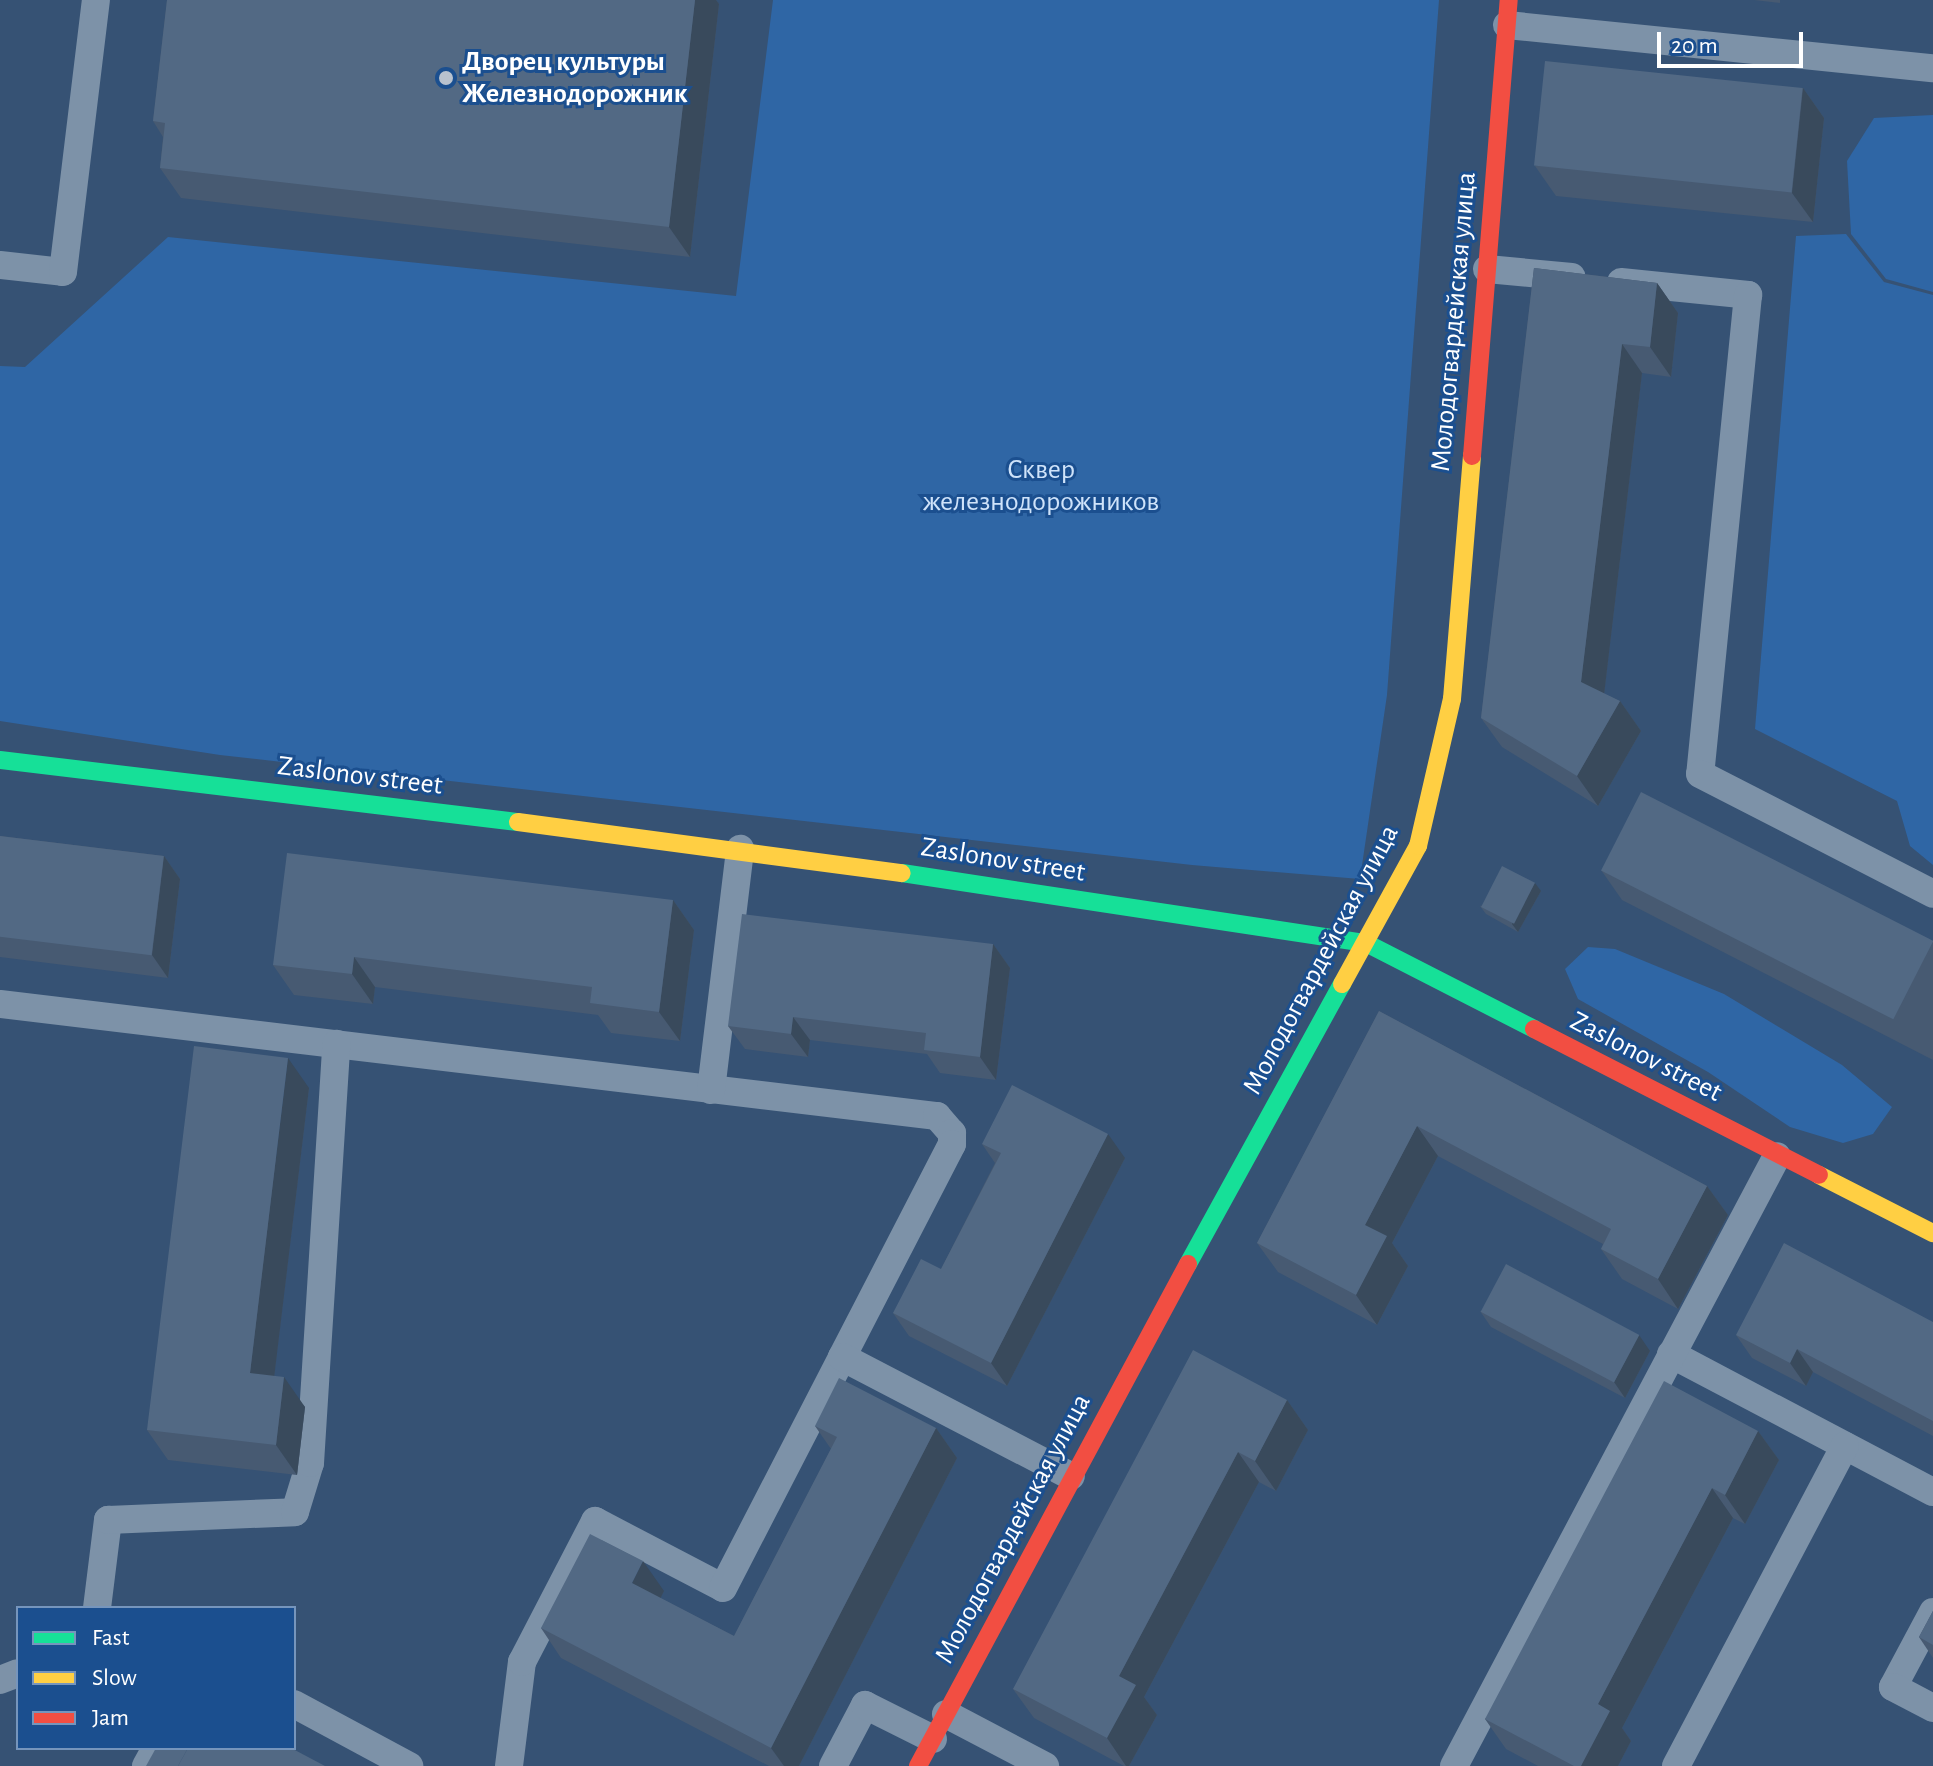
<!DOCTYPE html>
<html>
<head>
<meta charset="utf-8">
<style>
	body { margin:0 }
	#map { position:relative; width:1933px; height:1766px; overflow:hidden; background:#365274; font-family:"Alegreya Sans",sans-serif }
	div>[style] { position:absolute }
	.green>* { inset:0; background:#2f66a5 }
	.lane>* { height:28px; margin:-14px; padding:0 14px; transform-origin:14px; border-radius:14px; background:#7d92a8 }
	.fast>* { height:18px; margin:-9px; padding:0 9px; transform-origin:9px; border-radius:9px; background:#16e098 }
	.slow>* { height:18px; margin:-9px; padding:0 9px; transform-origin:9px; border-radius:9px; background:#ffcf43 }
	.jam>* { height:18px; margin:-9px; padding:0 9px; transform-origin:9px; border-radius:9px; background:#f24e42 }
	.wall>* { inset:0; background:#475a72 }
	.shaded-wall>* { inset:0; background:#394a5c }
	.building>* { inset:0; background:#526984; transform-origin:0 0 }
	.dots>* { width:22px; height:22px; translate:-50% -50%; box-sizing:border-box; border:4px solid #1b4f8f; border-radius:50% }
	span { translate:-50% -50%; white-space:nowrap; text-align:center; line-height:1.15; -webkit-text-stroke:6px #1b4f8f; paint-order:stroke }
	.poi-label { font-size:28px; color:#fff; font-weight:700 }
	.left { translate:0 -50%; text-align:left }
	.street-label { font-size:28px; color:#fff }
	.park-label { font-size:28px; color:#cfe3fa }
	.legend { position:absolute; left:16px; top:1606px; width:280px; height:144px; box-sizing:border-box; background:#1b4f8f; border:2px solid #7695bc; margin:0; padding:10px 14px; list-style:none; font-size:24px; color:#fff }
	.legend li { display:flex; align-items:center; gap:16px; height:40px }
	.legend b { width:40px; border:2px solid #7695bc }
	.scale { position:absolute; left:1657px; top:32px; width:146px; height:36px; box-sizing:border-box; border:4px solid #fff; border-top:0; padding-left:10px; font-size:24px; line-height:28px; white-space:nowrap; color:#fff; -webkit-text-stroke:6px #1b4f8f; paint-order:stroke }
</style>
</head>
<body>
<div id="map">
	<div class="green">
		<div style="clip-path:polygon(773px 0,1439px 0,1387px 695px,1360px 879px,1192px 865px,220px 755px,0 721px,0 366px,25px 367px,168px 237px,736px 296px)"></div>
		<div style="clip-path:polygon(1933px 115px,1933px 292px,1886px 279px,1851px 234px,1847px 161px,1874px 118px)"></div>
		<div style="clip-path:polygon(1846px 234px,1884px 282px,1933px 295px,1933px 865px,1910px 846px,1897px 801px,1755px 729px,1796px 236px)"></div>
		<div style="clip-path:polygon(1588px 947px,1615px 949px,1724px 994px,1842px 1065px,1892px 1107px,1873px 1134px,1843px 1143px,1790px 1127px,1708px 1072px,1578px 999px,1565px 969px)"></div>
	</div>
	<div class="lane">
		<div style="left:1507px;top:25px;width:428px;rotate:5.8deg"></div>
		<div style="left:0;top:265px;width:63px;rotate:6.3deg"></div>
		<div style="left:63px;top:272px;width:274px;rotate:-83.1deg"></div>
		<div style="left:1487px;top:269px;width:85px;rotate:5.4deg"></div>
		<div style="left:1621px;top:282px;width:128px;rotate:5.8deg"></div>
		<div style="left:1748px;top:295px;width:481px;rotate:95.7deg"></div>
		<div style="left:1700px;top:774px;width:262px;rotate:27.2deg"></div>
		<div style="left:0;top:1004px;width:944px;rotate:6.82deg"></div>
		<div style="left:937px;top:1116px;width:23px;rotate:49deg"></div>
		<div style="left:952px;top:1133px;width:11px;rotate:90deg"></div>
		<div style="left:952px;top:1144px;width:240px;rotate:117.3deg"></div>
		<div style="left:711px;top:1090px;width:243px;rotate:-83.1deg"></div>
		<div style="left:1671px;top:1354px;width:296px;rotate:27.8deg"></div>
		<div style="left:97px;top:1608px;width:89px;rotate:-82.9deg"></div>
		<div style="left:108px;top:1520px;width:187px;rotate:-2.4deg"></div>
		<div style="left:295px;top:1512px;width:51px;rotate:-73deg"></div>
		<div style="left:310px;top:1463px;width:420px;rotate:-86.4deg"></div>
		<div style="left:1933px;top:1612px;width:85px;rotate:118.1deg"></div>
		<div style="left:1893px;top:1687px;width:45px;rotate:27.7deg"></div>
		<div style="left:0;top:1680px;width:19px;rotate:-21deg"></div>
		<div style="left:294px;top:1704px;width:131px;rotate:28.3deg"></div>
		<div style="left:946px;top:1714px;width:112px;rotate:27.7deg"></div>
		<div style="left:146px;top:1766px;width:21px;rotate:-61deg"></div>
		<div style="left:509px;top:1766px;width:105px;rotate:-82.9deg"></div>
		<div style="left:522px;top:1662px;width:159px;rotate:-62.6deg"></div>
		<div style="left:595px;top:1521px;width:144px;rotate:27.6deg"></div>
		<div style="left:723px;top:1588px;width:260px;rotate:-62.7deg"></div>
		<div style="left:842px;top:1357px;width:258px;rotate:27.5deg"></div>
		<div style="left:833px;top:1766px;width:69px;rotate:-62.3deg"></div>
		<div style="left:865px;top:1705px;width:76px;rotate:26.6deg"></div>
		<div style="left:1454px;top:1766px;width:690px;rotate:-62.1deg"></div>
		<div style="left:1676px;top:1766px;width:362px;rotate:-62.2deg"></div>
	</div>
	<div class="fast">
		<div style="left:0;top:760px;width:522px;rotate:6.83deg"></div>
		<div style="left:902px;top:873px;width:469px;rotate:8.6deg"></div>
		<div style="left:1366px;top:943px;width:189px;rotate:27.1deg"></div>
		<div style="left:1188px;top:1264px;width:320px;rotate:-61.2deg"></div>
	</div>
	<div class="slow">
		<div style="left:518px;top:822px;width:387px;rotate:7.6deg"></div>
		<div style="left:1342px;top:984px;width:158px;rotate:-61.2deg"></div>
		<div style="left:1418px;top:846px;width:151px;rotate:-77deg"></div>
		<div style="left:1452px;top:699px;width:244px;rotate:-85.3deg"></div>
		<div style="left:1819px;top:1175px;width:128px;rotate:27deg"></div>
	</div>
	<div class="jam">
		<div style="left:1472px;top:456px;width:457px;rotate:-85.4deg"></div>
		<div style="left:1534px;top:1029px;width:320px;rotate:27.1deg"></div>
		<div style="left:918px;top:1766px;width:570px;rotate:-61.73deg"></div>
	</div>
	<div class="wall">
		<div style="clip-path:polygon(167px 0,716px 0,719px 4px,690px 257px,181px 198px,160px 168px,163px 137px,153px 121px)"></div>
		<div style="clip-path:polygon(1754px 0,1780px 0,1780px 3px)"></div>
		<div style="clip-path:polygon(1803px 88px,1824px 118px,1813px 222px,1556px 196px,1535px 166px)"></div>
		<div style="clip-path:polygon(1534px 268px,1657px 283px,1678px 313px,1671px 377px,1642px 373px,1604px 694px,1620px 701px,1641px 731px,1598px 806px,1502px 747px,1481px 718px)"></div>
		<div style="clip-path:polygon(0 836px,164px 856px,180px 879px,168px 978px,0 957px)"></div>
		<div style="clip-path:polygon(1601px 870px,1933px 942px,1933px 1060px,1622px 900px)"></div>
		<div style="clip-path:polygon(1541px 891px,1518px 932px,1486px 914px,1480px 906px)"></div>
		<div style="clip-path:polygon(673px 900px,694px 930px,680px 1041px,611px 1033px,598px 1015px,375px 987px,373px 1004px,294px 995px,273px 965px)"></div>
		<div style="clip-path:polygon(993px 944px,1010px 968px,996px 1080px,940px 1073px,927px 1054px,810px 1040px,808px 1057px,745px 1049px,728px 1026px)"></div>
		<div style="clip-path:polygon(1379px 1011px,1707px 1186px,1728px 1215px,1678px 1309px,1622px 1279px,1601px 1249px,1603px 1244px,1438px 1156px,1392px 1243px,1408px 1266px,1377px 1325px,1278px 1272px,1257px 1243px)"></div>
		<div style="clip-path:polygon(309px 1088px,274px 1376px,305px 1407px,297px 1475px,168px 1460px,147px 1430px)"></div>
		<div style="clip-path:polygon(982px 1144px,1125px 1158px,1007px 1386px,909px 1336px,893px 1313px,941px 1269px,995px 1163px)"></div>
		<div style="clip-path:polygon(1480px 1311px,1650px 1351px,1625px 1398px,1491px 1327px)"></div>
		<div style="clip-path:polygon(1933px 1322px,1933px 1436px,1813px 1372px,1806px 1386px,1752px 1358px,1736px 1335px)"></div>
		<div style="clip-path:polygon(1287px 1400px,1308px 1430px,1276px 1491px,1259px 1482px,1144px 1697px,1157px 1715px,1129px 1766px,1124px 1766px,1034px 1718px,1013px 1689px)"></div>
		<div style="clip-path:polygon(815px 1426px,936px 1428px,957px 1458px,799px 1766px,769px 1766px,561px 1658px,541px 1628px,664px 1591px,660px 1598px,734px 1636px,831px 1449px)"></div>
		<div style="clip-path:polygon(1758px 1431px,1779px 1460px,1745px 1524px,1733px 1518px,1622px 1728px,1631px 1741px,1618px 1766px,1538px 1766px,1506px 1749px,1485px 1719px)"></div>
		<div style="clip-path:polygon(1933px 1611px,1933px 1658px,1919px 1637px)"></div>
	</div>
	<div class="shaded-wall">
		<div style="clip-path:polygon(695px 0,716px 0,719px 4px,690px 257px,669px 227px)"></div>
		<div style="clip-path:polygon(1803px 88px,1824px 118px,1813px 222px,1792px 193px)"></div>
		<div style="clip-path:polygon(1657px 283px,1678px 313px,1671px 377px,1650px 347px)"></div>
		<div style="clip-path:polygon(1622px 344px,1642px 373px,1602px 712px,1581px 682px)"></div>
		<div style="clip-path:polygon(1620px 701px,1641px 731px,1598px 806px,1577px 776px)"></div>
		<div style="clip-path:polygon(164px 856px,180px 879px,168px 978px,152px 955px)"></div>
		<div style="clip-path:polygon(1535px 883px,1541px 891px,1518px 932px,1512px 924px)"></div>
		<div style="clip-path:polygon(673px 900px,694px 930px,680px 1041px,659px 1012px)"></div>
		<div style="clip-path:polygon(993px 944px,1010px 968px,996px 1080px,980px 1057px)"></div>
		<div style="clip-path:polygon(354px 957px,375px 987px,373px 1004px,352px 974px)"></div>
		<div style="clip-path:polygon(793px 1017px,810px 1040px,808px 1057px,791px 1034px)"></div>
		<div style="clip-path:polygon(288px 1058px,309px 1088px,271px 1403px,250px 1373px)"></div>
		<div style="clip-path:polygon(1417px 1126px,1438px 1156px,1392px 1243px,1408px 1266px,1377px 1325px,1356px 1295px,1365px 1225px)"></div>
		<div style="clip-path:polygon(1108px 1134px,1125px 1158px,1007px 1386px,991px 1363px)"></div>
		<div style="clip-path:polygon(1707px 1186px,1728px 1215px,1678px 1309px,1658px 1279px)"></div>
		<div style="clip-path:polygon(1639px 1335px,1650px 1351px,1625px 1398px,1614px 1382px)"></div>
		<div style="clip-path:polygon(1797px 1349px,1813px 1372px,1806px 1386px,1790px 1363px)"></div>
		<div style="clip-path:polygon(284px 1377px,305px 1407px,297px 1475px,276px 1445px)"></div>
		<div style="clip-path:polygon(1287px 1400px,1308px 1430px,1276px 1491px,1255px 1461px)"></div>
		<div style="clip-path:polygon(936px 1428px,957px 1458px,799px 1766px,784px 1766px,771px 1748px)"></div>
		<div style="clip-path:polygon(1758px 1431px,1779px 1460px,1745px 1524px,1725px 1495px)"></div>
		<div style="clip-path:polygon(1238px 1452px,1259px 1482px,1144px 1697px,1157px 1715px,1129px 1766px,1126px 1766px,1107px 1738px,1119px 1676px)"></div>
		<div style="clip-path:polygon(1712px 1488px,1733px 1518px,1622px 1728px,1631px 1741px,1618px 1766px,1581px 1766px,1598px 1704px)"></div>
		<div style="clip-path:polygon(643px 1561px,664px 1591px,653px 1613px,632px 1583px)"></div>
	</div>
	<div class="building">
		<div style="clip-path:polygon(167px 0,695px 0,669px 227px,160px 168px,165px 123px,153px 121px)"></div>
		<div style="left:1545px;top:61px;width:259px;height:105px;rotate:6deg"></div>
		<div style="clip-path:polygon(1534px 268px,1657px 283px,1650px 347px,1622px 344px,1581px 682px,1620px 701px,1577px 776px,1481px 718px)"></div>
		<div style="left:1641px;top:792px;width:328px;height:88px;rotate:27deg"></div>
		<div style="left:0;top:836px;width:165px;height:100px;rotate:7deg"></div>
		<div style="clip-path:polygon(287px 853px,673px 900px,659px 1012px,590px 1003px,592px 987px,354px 957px,352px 974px,273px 965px)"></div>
		<div style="left:1502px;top:866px;width:37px;height:46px;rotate:27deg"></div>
		<div style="clip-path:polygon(742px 914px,993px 944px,980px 1057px,924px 1050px,926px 1033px,793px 1017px,791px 1034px,728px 1026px)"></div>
		<div style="clip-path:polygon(1379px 1011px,1707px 1186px,1658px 1279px,1601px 1249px,1611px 1229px,1417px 1126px,1365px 1225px,1387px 1236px,1356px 1295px,1257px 1243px)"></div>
		<div style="clip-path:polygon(194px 1046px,288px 1058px,250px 1373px,284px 1377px,276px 1445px,147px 1430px)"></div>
		<div style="clip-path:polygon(1012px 1085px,1108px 1134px,991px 1363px,893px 1313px,921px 1259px,941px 1269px,1001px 1153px,982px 1144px)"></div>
		<div style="clip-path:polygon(1784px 1243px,1933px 1322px,1933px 1421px,1797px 1349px,1790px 1363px,1736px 1335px)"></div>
		<div style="left:1506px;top:1264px;width:151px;height:54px;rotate:28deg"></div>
		<div style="clip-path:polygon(1193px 1350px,1287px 1400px,1255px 1461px,1238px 1452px,1119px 1676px,1136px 1685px,1107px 1738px,1013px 1689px)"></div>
		<div style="clip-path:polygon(839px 1378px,936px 1428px,771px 1748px,541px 1628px,590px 1534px,643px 1561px,632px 1583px,734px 1636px,837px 1437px,815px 1426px)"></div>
		<div style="clip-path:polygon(1664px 1381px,1758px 1431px,1725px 1495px,1712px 1488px,1598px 1704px,1610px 1711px,1581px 1766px,1574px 1766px,1485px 1719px)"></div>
		<div style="clip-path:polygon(1933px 1611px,1933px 1645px,1919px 1637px)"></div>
		<div style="clip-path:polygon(156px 1748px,188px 1748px,178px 1766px,146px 1766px)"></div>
		<div style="clip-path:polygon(188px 1748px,291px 1748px,325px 1766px,178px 1766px)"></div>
	</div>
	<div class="dots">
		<div style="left:446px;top:78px;background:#b9c2ce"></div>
	</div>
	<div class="poi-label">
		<span class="left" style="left:462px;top:78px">Дворец культуры<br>Железнодорожник</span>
	</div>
	<div class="street-label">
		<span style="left:1454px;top:322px;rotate:-85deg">Молодогвардейская улица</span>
		<span style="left:360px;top:776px;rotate:7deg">Zaslonov street</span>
		<span style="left:1003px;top:860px;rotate:9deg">Zaslonov street</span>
		<span style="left:1321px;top:960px;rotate:-62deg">Молодогвардейская улица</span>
		<span style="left:1646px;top:1057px;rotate:27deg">Zaslonov street</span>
		<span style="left:1013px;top:1529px;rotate:-62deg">Молодогвардейская улица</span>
	</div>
	<div class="park-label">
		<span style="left:1041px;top:486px">Сквер<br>железнодорожников</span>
	</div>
	<ul class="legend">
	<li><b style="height:10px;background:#16e098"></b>Fast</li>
	<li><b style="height:10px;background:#ffcf43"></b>Slow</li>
	<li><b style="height:10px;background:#f24e42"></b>Jam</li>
	</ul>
	<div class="scale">20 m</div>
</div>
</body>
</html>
